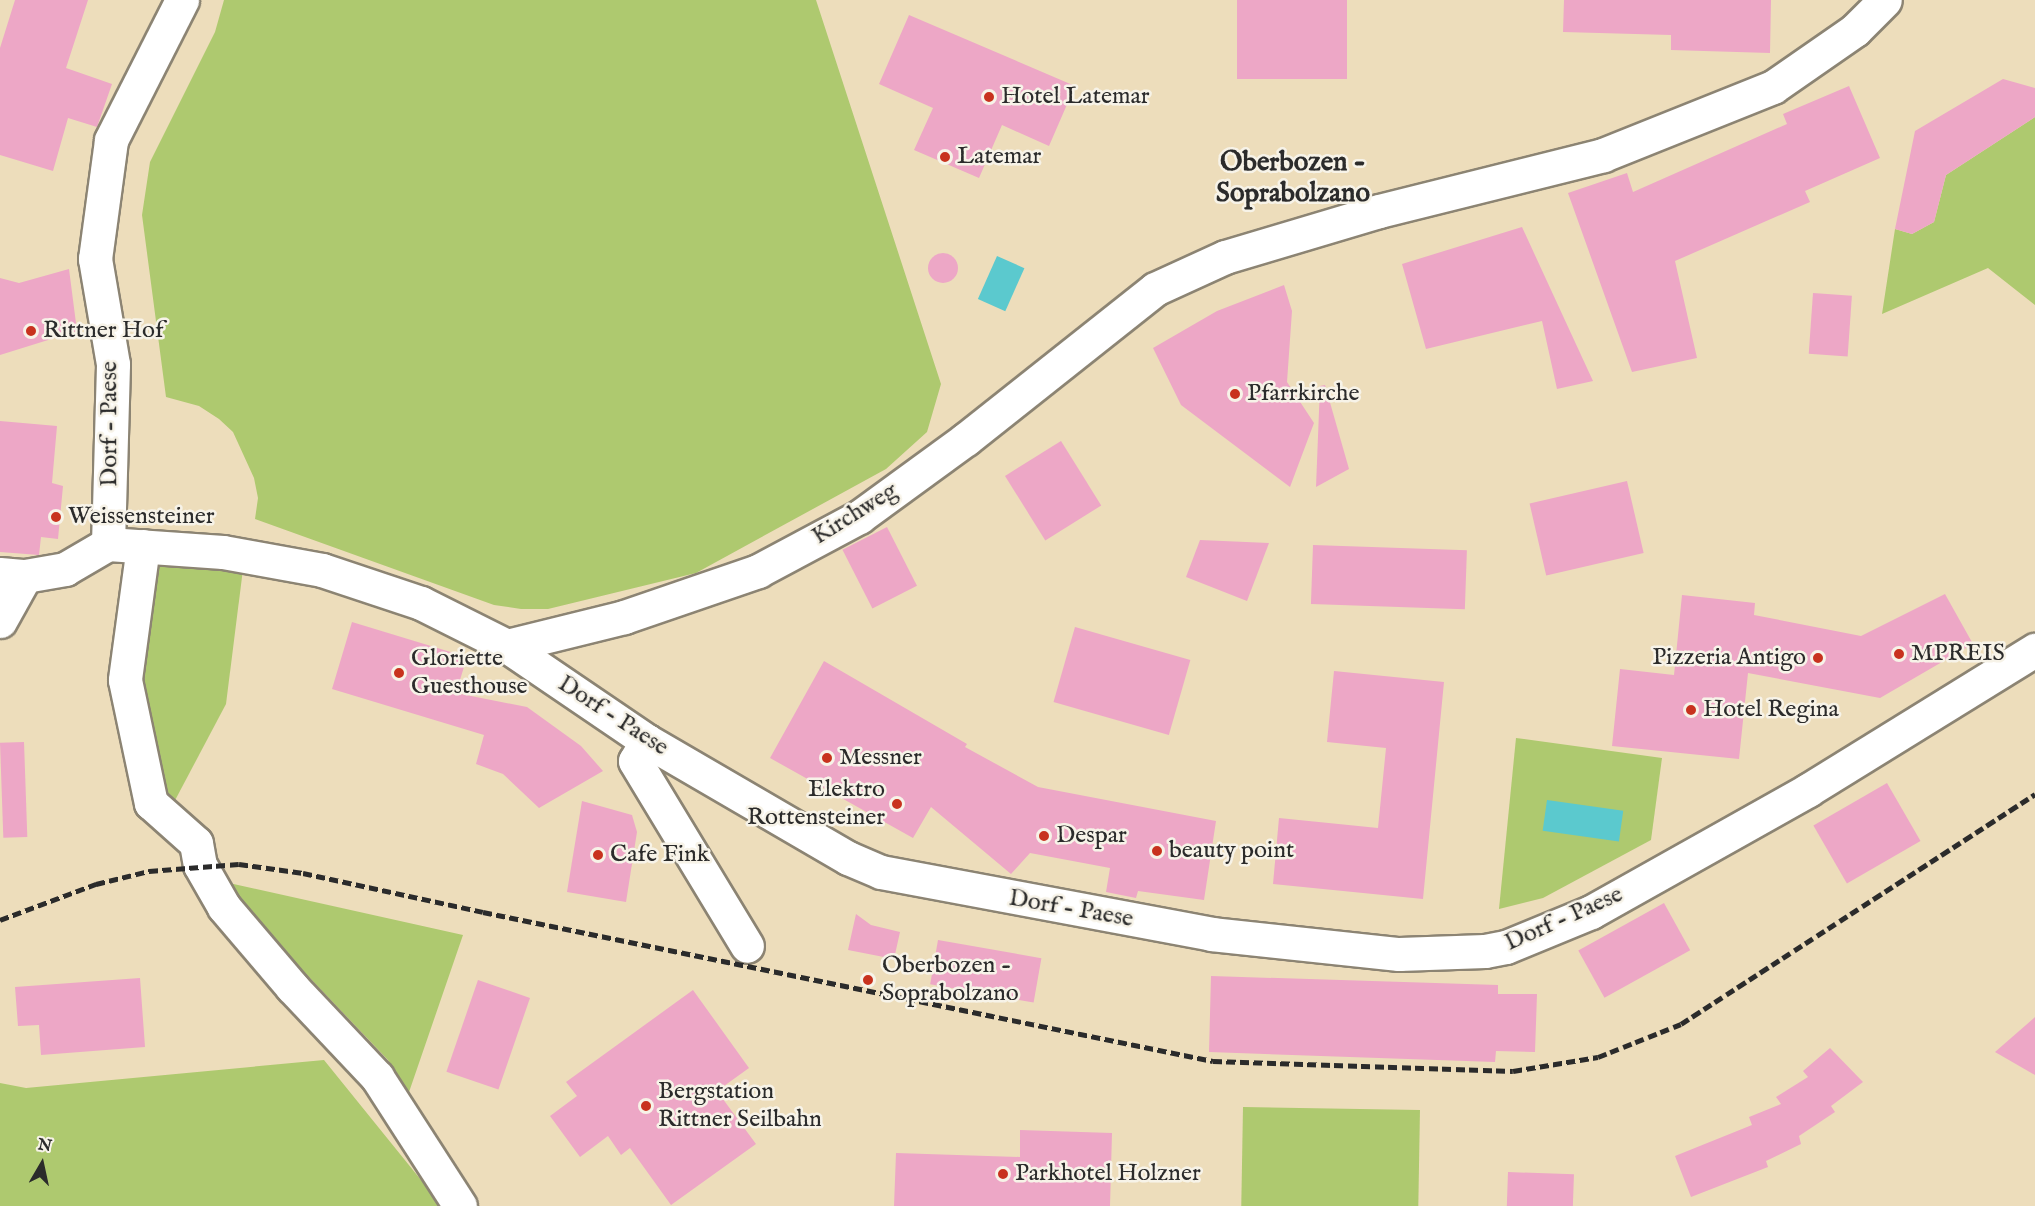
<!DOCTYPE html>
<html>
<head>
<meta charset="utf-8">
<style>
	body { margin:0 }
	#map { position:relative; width:2035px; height:1206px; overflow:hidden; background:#edddbb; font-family:"IM FELL English",serif }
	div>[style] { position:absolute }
	.green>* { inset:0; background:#aec96f; transform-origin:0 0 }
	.water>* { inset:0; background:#5bc9ce; transform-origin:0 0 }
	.building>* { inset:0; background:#eda7c6; transform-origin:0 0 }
	.round { border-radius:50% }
	.roads { filter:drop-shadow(2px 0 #8c8473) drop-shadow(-2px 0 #8c8473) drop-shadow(0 2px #8c8473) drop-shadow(0 -2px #8c8473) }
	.minor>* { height:33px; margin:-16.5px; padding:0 16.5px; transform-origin:16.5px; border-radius:16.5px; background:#fff }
	.rail>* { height:4.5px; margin-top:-2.25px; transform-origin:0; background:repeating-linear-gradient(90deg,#2b2b2b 0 9px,transparent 0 13.5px) }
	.dots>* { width:16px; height:16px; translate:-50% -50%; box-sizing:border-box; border:3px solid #f7f3e8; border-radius:50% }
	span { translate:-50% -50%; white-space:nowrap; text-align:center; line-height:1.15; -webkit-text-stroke:5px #f7f3e8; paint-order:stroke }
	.poi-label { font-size:24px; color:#2b2b2b }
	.left { translate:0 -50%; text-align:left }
	.right { translate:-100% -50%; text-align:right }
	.street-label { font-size:24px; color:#2b2b2b }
	.quarter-label { font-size:27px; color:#2b2b2b; font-weight:700 }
	.north { position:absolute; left:12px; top:1134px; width:60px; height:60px; -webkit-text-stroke:4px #f7f3e8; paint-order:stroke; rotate:9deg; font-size:16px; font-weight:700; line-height:24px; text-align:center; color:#2b2b2b }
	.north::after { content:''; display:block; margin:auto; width:21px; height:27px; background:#2b2b2b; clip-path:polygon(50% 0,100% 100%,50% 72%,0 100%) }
</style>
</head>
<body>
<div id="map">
	<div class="green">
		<div style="clip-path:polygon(224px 0,816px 0,941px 384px,927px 432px,886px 469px,696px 573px,548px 609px,521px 609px,494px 605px,255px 519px,258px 498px,254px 478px,233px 432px,219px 419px,199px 406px,166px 397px,142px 215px,150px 162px,215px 32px)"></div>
		<div style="clip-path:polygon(2035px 117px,2035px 305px,1988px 268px,1882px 314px,1895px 229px,1912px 234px,1934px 222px,1946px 175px)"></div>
		<div style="clip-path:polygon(148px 557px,243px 569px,226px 704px,172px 806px,158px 791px,133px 679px)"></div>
		<div style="clip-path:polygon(1516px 738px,1662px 758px,1651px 840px,1543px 898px,1499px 909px)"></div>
		<div style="clip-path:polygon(229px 883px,463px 935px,408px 1095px,388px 1060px,265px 931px)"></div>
		<div style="clip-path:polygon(324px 1060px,442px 1206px,0 1206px,0 1083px,26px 1088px)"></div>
		<div style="left:1243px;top:1107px;width:177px;height:99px;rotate:1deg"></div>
	</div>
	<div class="water">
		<div style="left:997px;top:256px;width:30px;height:47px;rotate:24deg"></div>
		<div style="left:1547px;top:800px;width:77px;height:31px;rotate:8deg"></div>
	</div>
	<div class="building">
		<div style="clip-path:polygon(15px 0,88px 0,66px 68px,112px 84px,97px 127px,68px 118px,53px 171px,0 155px,0 48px)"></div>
		<div style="left:1237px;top:0;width:110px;height:79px"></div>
		<div style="clip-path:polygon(1564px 0,1771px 0,1770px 53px,1671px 50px,1671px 35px,1563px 32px)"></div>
		<div style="clip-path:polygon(909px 15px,1075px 86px,1049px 146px,1002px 125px,979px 178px,914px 150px,933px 108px,879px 84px)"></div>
		<div style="clip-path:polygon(2003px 79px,2035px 88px,2035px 117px,1946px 175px,1934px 222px,1912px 234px,1895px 229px,1915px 131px)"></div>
		<div style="clip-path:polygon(1849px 86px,1880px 158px,1805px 191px,1810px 202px,1675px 261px,1697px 358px,1632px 372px,1568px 193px,1627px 173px,1633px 192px,1787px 124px,1783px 114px)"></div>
		<div style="clip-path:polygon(1522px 227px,1563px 316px,1593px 381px,1557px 389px,1542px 321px,1426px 349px,1402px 264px)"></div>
		<div class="round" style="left:928px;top:253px;width:30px;height:30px"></div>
		<div style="clip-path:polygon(69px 269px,77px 331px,0 355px,0 278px,19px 283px)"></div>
		<div style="clip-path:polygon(1284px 285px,1292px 311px,1287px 382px,1314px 423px,1290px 487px,1181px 405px,1153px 348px,1217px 311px)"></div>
		<div style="left:1813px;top:293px;width:39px;height:61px;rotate:4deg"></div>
		<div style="clip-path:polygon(1325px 385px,1349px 469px,1316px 487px,1320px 386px)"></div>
		<div style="clip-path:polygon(0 421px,57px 426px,52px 483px,63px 486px,58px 539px,41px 537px,39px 555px,0 552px)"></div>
		<div style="left:1061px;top:441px;width:76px;height:66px;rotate:58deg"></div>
		<div style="left:1627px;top:481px;width:74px;height:100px;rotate:77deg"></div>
		<div style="left:887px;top:527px;width:66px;height:50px;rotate:63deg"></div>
		<div style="clip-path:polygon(1200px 540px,1269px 543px,1247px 601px,1186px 577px)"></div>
		<div style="left:1313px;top:545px;width:154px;height:59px;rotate:2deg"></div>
		<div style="clip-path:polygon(1945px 594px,1973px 644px,1880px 698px,1748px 673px,1739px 759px,1612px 746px,1620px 669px,1674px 675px,1682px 595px,1755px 603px,1754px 615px,1861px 636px)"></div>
		<div style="clip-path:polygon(352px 622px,467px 657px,456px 693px,527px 707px,581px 746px,603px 771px,539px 808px,503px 774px,476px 764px,484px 735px,332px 689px)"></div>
		<div style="left:1075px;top:627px;width:120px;height:78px;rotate:16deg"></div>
		<div style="clip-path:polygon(824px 661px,967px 744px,965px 747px,1038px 787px,1216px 821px,1204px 900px,1138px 891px,1136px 898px,1106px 892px,1110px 868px,1030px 853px,1011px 874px,931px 807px,913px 838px,770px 758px)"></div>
		<div style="clip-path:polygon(1334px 671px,1444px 682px,1423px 899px,1273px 884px,1279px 818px,1378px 828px,1386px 748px,1327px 742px)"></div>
		<div style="left:24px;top:742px;width:95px;height:24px;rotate:88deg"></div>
		<div style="left:1887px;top:783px;width:67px;height:85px;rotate:60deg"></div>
		<div style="clip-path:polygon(582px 801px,632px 815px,637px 832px,626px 902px,567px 892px)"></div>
		<div style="left:1664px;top:903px;width:54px;height:98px;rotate:61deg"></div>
		<div style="clip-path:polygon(856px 914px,871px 925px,900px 932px,894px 959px,848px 950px)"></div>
		<div style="left:938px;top:940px;width:105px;height:45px;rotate:10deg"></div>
		<div style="clip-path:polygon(1211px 976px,1498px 985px,1498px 994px,1537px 994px,1535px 1052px,1496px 1051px,1495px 1062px,1209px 1052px)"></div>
		<div style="clip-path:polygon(140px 978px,145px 1047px,41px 1055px,39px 1025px,18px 1026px,15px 987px)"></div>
		<div style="left:478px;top:980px;width:55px;height:97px;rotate:19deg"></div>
		<div style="clip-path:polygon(693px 990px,749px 1068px,717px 1091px,756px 1144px,671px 1205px,630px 1148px,621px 1155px,608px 1136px,580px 1157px,550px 1116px,577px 1096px,566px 1082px)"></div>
		<div style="clip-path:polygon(2035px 1017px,2035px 1075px,1995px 1052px)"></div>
		<div style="clip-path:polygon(1830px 1048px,1863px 1082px,1831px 1106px,1835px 1112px,1799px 1136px,1801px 1144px,1766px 1161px,1768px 1167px,1691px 1197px,1675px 1156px,1752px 1125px,1749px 1117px,1781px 1104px,1776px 1097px,1808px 1077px,1803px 1071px)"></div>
		<div style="clip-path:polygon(1020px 1130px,1112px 1133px,1110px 1206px,894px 1206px,896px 1153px,1020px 1157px)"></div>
		<div style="left:1508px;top:1172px;width:66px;height:34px;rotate:2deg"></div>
	</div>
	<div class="roads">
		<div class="minor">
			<div style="left:108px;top:544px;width:180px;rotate:-88.4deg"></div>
			<div style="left:113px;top:364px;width:107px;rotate:-99.7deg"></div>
			<div style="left:95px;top:259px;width:120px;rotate:-82.3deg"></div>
			<div style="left:111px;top:140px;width:157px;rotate:-63.1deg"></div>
			<div style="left:143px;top:546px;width:135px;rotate:97.7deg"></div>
			<div style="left:125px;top:680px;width:126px;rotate:78.1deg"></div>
			<div style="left:151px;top:803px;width:60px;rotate:41.6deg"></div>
			<div style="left:196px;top:843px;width:22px;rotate:80deg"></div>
			<div style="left:200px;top:865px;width:48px;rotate:60.3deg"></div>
			<div style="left:224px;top:907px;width:105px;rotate:49.6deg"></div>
			<div style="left:292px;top:987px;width:124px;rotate:46.6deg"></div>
			<div style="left:377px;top:1077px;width:153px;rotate:57.2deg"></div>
			<div style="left:0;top:574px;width:25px;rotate:5deg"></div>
			<div style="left:25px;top:576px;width:41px;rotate:-9.9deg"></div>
			<div style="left:65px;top:569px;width:50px;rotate:-30.2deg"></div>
			<div style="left:108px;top:544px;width:115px;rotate:4deg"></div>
			<div style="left:223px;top:552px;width:101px;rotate:10.3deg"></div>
			<div style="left:322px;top:570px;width:104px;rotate:18.4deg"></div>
			<div style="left:421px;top:603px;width:96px;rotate:26.6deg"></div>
			<div style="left:507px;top:646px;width:169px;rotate:34.2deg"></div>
			<div style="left:647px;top:741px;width:233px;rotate:30.2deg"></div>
			<div style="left:848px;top:858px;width:36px;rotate:23deg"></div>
			<div style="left:881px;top:872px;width:336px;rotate:10.6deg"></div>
			<div style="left:1211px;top:934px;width:189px;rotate:6.1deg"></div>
			<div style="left:1399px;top:954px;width:86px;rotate:-2deg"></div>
			<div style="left:1485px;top:951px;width:21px;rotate:-11deg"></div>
			<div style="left:1506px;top:947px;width:92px;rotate:-22.4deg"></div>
			<div style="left:1591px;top:912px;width:249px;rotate:-29.3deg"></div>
			<div style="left:1808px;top:790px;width:267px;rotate:-31.7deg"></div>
			<div style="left:0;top:621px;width:51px;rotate:-60.9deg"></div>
			<div style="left:507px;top:646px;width:121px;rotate:-13.9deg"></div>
			<div style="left:624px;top:617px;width:142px;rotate:-18.9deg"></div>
			<div style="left:758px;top:571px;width:115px;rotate:-28.1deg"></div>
			<div style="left:859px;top:517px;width:132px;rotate:-36.1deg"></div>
			<div style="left:966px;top:439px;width:241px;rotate:-38.4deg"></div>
			<div style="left:1155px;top:289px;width:77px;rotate:-24.6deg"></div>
			<div style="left:1225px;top:257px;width:161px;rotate:-16.6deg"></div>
			<div style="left:1379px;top:211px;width:231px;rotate:-14deg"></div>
			<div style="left:1603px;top:155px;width:183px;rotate:-21.8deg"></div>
			<div style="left:1773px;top:87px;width:100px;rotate:-34.8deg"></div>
			<div style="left:1855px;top:30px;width:42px;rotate:-45deg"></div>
			<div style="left:647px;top:741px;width:23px;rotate:121deg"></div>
			<div style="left:635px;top:761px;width:216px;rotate:58.8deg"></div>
		</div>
	</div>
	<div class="rail">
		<div style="left:0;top:920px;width:103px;rotate:-20.6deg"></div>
		<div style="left:96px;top:884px;width:55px;rotate:-13.8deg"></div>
		<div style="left:149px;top:871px;width:90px;rotate:-4.4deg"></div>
		<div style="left:239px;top:864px;width:65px;rotate:8deg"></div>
		<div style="left:303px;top:873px;width:184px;rotate:12.2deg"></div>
		<div style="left:483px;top:912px;width:745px;rotate:11.54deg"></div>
		<div style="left:1213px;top:1061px;width:300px;rotate:1.9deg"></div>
		<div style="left:1513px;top:1071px;width:86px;rotate:-9.4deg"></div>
		<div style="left:1598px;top:1057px;width:89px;rotate:-21.7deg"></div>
		<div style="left:1681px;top:1024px;width:422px;rotate:-33deg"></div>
	</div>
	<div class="dots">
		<div style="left:989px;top:97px;background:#c8321e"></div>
		<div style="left:945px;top:157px;background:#c8321e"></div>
		<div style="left:31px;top:331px;background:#c8321e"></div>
		<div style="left:1235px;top:394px;background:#c8321e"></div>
		<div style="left:56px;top:517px;background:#c8321e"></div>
		<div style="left:1899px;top:654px;background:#c8321e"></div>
		<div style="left:1818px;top:658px;background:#c8321e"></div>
		<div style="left:399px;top:673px;background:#c8321e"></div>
		<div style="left:1691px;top:710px;background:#c8321e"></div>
		<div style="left:827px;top:758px;background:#c8321e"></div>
		<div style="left:897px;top:804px;background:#c8321e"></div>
		<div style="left:1044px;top:836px;background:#c8321e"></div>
		<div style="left:1157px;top:851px;background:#c8321e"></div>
		<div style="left:598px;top:855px;background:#c8321e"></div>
		<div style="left:868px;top:980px;background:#c8321e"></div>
		<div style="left:646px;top:1106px;background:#c8321e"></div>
		<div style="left:1003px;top:1174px;background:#c8321e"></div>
	</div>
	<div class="poi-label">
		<span class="left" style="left:1001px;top:97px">Hotel Latemar</span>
		<span class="left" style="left:957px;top:157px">Latemar</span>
		<span class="left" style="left:43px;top:331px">Rittner Hof</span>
		<span class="left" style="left:1247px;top:394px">Pfarrkirche</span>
		<span class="left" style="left:68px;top:517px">Weissensteiner</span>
		<span class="left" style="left:1911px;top:654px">MPREIS</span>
		<span class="right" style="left:1806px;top:658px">Pizzeria Antigo</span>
		<span class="left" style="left:411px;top:673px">Gloriette<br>Guesthouse</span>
		<span class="left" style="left:1703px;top:710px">Hotel Regina</span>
		<span class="left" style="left:839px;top:758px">Messner</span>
		<span class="right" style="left:885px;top:804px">Elektro<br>Rottensteiner</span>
		<span class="left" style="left:1056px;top:836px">Despar</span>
		<span class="left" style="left:1169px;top:851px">beauty point</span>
		<span class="left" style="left:610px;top:855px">Cafe Fink</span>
		<span class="left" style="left:882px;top:980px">Oberbozen -<br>Soprabolzano</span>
		<span class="left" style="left:658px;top:1106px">Bergstation<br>Rittner Seilbahn</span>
		<span class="left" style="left:1015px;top:1174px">Parkhotel Holzner</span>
	</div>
	<div class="street-label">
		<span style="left:110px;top:424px;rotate:-90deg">Dorf - Paese</span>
		<span style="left:855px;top:514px;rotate:-32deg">Kirchweg</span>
		<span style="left:613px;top:716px;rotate:33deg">Dorf - Paese</span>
		<span style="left:1071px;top:909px;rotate:10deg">Dorf - Paese</span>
		<span style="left:1564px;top:919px;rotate:-24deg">Dorf - Paese</span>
	</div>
	<div class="quarter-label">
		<span style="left:1293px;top:179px">Oberbozen -<br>Soprabolzano</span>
	</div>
	<div class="north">N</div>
</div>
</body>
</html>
